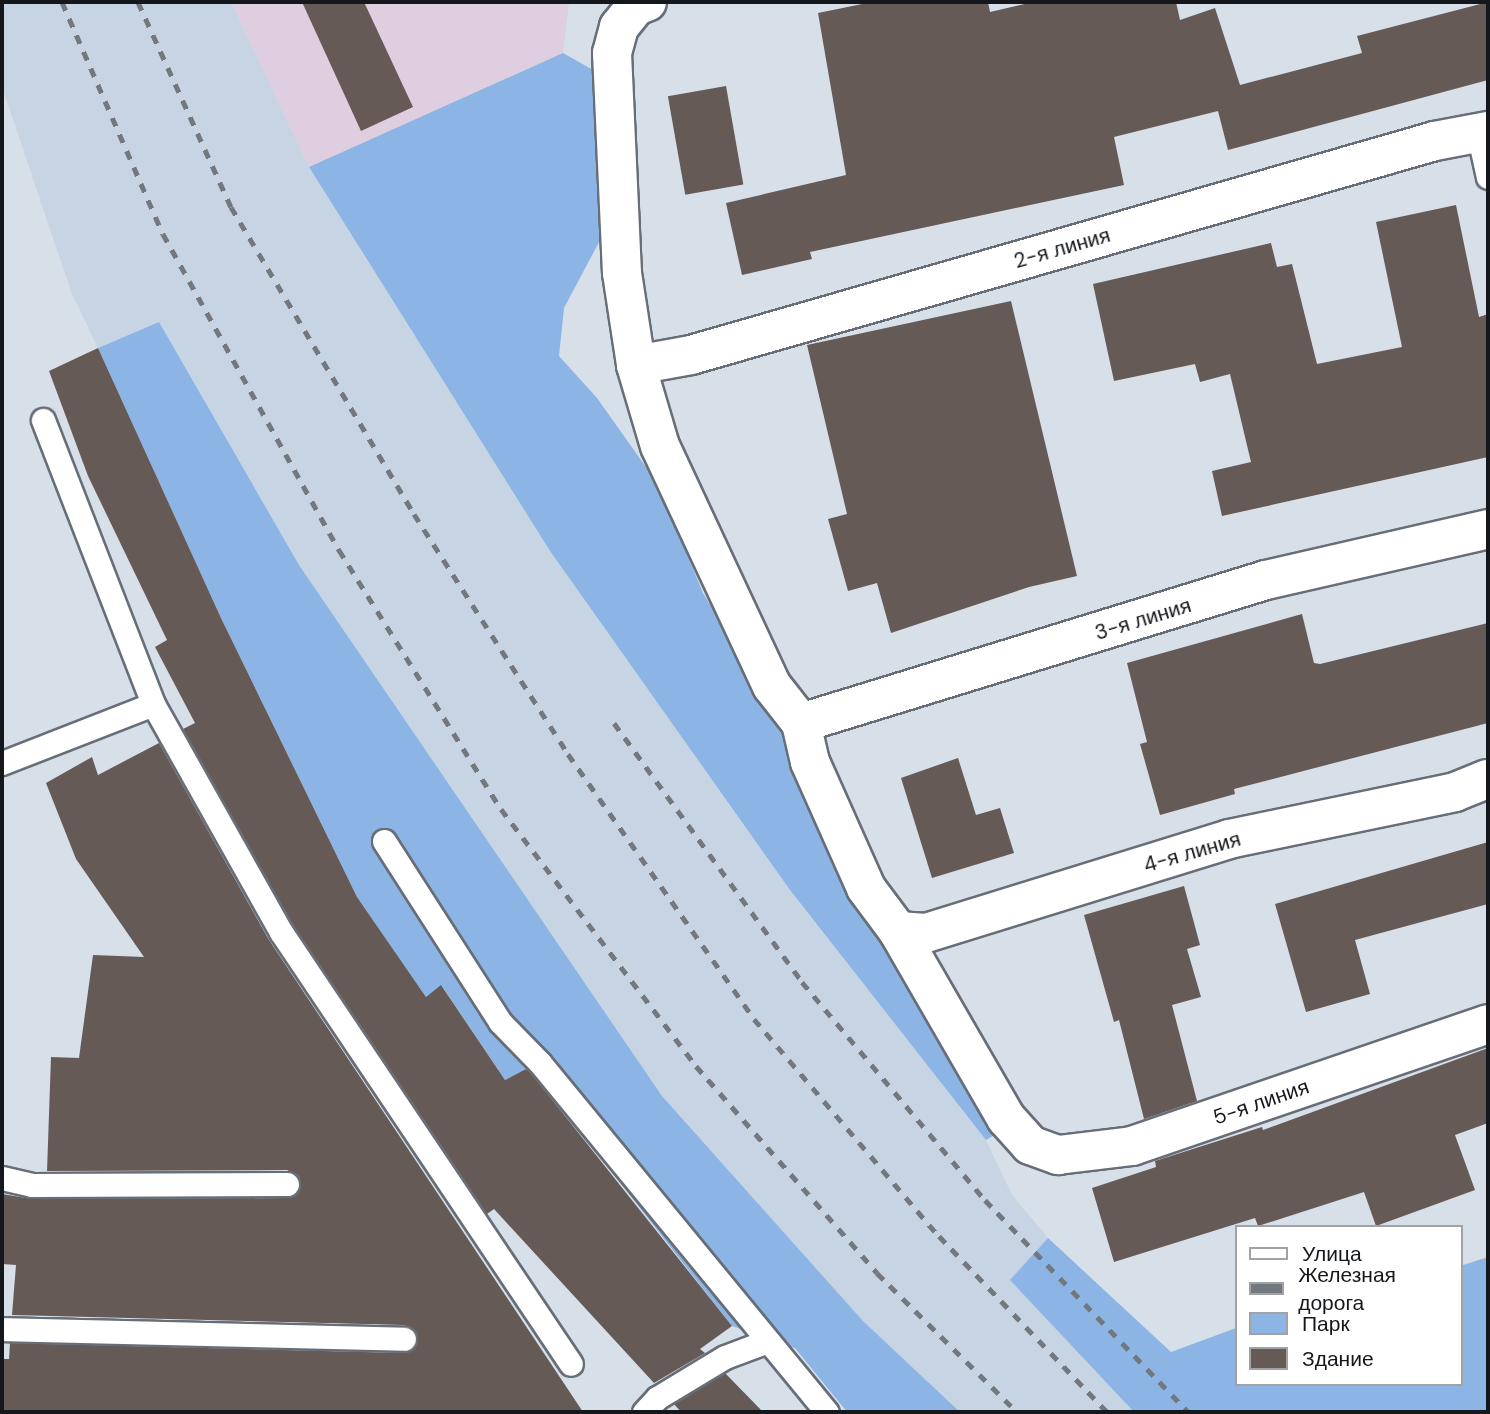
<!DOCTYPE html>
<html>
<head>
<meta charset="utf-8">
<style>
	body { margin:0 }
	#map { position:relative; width:1490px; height:1414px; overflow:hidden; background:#d7dfe9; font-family:"DM Sans",sans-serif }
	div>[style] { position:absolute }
	.commercial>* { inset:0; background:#dfcee0 }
	.built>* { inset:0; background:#c7d4e4 }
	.green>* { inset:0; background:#8cb5e6 }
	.building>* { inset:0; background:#665a57; transform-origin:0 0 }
	.roads { filter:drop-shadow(2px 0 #676e77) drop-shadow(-2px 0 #676e77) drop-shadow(0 2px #676e77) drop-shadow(0 -2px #676e77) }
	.lane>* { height:23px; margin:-11.5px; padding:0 11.5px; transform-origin:11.5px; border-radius:11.5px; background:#fff }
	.street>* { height:38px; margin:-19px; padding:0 19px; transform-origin:19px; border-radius:19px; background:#fff }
	.rail>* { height:5px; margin-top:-2.5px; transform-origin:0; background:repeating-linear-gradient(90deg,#73787f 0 9px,transparent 0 18px) }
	span { translate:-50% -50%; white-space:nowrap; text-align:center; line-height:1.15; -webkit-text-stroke:7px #fff; paint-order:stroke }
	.street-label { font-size:21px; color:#14171b }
	.frame { position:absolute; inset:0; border:4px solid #14171b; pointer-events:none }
	.legend { position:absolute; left:1235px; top:1225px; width:228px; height:161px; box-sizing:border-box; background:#fff; border:2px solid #a1a2a4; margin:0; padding:9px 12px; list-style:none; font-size:21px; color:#14171b }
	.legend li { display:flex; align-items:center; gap:14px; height:35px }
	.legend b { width:35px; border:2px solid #a1a2a4 }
</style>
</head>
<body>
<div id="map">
	<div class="commercial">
		<div style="clip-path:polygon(231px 2px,569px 2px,563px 53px,309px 167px)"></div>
	</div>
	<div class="built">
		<div style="clip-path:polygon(2px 2px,231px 2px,309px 167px,550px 551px,790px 890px,986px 1140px,1012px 1195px,1048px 1238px,1011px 1280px,1134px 1412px,960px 1412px,863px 1321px,662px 1096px,299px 565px,159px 322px,98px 348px,72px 294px,2px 87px)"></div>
	</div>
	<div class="green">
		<div style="clip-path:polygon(563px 53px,602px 75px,606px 229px,564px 308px,559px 356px,597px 398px,658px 484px,703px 593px,783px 727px,1001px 1131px,986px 1140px,790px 890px,550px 551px,309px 167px)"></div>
		<div style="clip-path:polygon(159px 322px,299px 565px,662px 1096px,863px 1321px,960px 1412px,847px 1412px,795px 1348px,732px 1326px,530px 1067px,505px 1080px,442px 986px,426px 997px,357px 897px,221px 618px,98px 348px)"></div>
		<div style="clip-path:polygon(1048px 1238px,1171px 1352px,1236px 1328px,1236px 1384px,1460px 1384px,1460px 1266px,1488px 1257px,1488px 1412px,1134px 1412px,1010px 1280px)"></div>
	</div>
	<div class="building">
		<div style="clip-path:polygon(302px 2px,364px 2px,413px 107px,361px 131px)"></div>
		<div style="clip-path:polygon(872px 2px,988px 2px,990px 12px,1033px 2px,1176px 2px,1180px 20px,1215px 8px,1240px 85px,1362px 53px,1357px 36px,1488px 2px,1488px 80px,1228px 150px,1218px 111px,1114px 137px,1124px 185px,810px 252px,812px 259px,742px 275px,726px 203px,846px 175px,818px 13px)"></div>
		<div style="left:726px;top:86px;width:100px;height:59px;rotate:80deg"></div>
		<div style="clip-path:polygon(1456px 205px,1479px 317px,1488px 314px,1488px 457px,1222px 516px,1212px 471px,1251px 462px,1230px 374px,1200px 382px,1195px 364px,1114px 381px,1093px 284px,1271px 243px,1277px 267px,1292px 264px,1317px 364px,1402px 347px,1376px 222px)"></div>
		<div style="clip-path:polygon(1011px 301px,1077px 576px,1029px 587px,891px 633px,877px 583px,848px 591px,828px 519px,847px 514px,807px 345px)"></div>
		<div style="clip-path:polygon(98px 348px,221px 618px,357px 897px,426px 997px,441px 985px,505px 1080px,526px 1069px,530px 1072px,732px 1326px,700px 1349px,705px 1353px,654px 1383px,494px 1209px,487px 1214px,293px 925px,183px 729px,195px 723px,155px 647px,167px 640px,88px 476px,49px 371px)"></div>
		<div style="clip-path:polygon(1302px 614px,1314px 663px,1320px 664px,1488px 623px,1488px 723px,1234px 789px,1235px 794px,1160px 815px,1140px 744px,1147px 742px,1127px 663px)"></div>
		<div style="clip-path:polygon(159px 743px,269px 940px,583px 1412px,2px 1412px,2px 1359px,9px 1359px,10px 1343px,404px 1353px,411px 1351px,418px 1340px,416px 1332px,404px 1325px,12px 1315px,16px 1265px,2px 1264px,2px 1194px,32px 1199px,287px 1198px,295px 1196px,301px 1185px,299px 1176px,287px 1170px,47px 1171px,51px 1057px,79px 1058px,93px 955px,144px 957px,76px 859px,46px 783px,92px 757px,98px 775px)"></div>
		<div style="clip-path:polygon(958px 758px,976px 815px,1000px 808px,1014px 853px,932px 878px,901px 778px)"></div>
		<div style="clip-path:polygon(1488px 842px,1488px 904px,1355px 940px,1370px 994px,1306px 1012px,1275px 904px)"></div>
		<div style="clip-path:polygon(1184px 886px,1200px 945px,1187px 949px,1201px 997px,1172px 1005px,1197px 1101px,1144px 1119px,1119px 1020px,1114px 1022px,1084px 915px)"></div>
		<div style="clip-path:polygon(1488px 1048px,1488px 1123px,1455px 1135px,1475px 1190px,1376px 1226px,1364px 1192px,1258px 1226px,1255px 1218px,1114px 1262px,1092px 1188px,1156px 1167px,1155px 1161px,1262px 1127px,1263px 1130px)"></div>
		<div style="clip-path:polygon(725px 1373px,763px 1412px,681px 1412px,674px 1404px)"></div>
	</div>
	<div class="roads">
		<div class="lane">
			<div style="left:1478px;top:132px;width:46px;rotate:77.5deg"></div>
			<div style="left:43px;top:420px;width:305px;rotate:68.8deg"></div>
			<div style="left:153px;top:704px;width:261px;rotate:60.7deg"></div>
			<div style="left:281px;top:932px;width:520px;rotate:56.13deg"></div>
			<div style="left:2px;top:763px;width:162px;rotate:-21.3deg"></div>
			<div style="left:384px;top:841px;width:215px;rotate:57.3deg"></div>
			<div style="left:500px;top:1022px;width:57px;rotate:45.7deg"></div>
			<div style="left:540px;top:1063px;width:452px;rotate:50.6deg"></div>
			<div style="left:2px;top:1178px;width:31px;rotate:13deg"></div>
			<div style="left:32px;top:1185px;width:255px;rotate:-0.2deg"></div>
			<div style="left:2px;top:1329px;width:402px;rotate:1.4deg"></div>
			<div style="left:644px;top:1412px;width:19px;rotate:-47deg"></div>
			<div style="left:657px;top:1398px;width:79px;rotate:-31.1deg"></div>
			<div style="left:725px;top:1357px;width:43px;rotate:-20.6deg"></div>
		</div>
		<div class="street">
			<div style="left:647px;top:2px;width:12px;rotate:160deg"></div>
			<div style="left:636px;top:6px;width:27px;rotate:129deg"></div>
			<div style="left:619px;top:27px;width:27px;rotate:105deg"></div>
			<div style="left:612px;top:53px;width:220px;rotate:87.4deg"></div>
			<div style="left:622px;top:273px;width:93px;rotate:81.3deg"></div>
			<div style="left:636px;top:365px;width:84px;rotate:73.5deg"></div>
			<div style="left:660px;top:446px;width:265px;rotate:65deg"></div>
			<div style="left:772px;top:686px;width:47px;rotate:51.9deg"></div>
			<div style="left:801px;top:723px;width:40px;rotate:77deg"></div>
			<div style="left:810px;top:762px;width:138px;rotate:66deg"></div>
			<div style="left:866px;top:888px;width:54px;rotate:53.3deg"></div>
			<div style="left:898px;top:931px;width:216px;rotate:60deg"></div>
			<div style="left:1006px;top:1118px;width:36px;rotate:48deg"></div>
			<div style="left:1030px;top:1145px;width:30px;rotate:20deg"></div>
			<div style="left:1058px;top:1155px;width:75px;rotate:-6.9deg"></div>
			<div style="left:1132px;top:1146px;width:376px;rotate:-18.9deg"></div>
			<div style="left:636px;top:365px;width:56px;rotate:-10.3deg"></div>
			<div style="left:691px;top:355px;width:774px;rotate:-16.05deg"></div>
			<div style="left:1435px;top:141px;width:54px;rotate:-10.7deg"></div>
			<div style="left:801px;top:723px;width:486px;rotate:-17.1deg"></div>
			<div style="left:1266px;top:580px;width:228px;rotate:-12.9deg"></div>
			<div style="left:898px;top:931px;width:28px;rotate:4deg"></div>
			<div style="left:926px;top:933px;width:317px;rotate:-17.2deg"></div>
			<div style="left:1229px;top:839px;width:231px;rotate:-11.7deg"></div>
			<div style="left:1455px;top:792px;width:35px;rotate:-22deg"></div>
		</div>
	</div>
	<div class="rail">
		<div style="left:62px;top:2px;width:253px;rotate:66.5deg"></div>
		<div style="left:163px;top:234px;width:362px;rotate:60.9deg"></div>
		<div style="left:339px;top:550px;width:305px;rotate:58deg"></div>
		<div style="left:501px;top:809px;width:323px;rotate:52.8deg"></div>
		<div style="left:696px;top:1066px;width:275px;rotate:48.8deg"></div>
		<div style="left:877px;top:1273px;width:197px;rotate:44.8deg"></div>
		<div style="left:138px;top:2px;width:225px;rotate:65.6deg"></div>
		<div style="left:231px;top:207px;width:357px;rotate:59.2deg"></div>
		<div style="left:414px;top:514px;width:285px;rotate:57.3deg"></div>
		<div style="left:568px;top:754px;width:324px;rotate:54.9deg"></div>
		<div style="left:754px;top:1019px;width:285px;rotate:49.6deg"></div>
		<div style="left:939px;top:1236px;width:243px;rotate:46.3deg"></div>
		<div style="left:614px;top:723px;width:320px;rotate:54deg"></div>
		<div style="left:802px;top:982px;width:285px;rotate:50deg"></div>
		<div style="left:985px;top:1200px;width:294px;rotate:46.2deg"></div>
	</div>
	<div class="street-label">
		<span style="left:1062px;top:248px;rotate:-16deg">2-я линия</span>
		<span style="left:1143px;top:619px;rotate:-17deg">3-я линия</span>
		<span style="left:1192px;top:852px;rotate:-16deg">4-я линия</span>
		<span style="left:1261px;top:1102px;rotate:-19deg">5-я линия</span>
	</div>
	<div class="frame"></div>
	<ul class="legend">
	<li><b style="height:9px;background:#fff"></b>Улица</li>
	<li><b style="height:9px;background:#73787f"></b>Железная дорога</li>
	<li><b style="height:19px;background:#8cb5e6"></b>Парк</li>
	<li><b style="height:19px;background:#665a57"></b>Здание</li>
	</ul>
</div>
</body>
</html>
